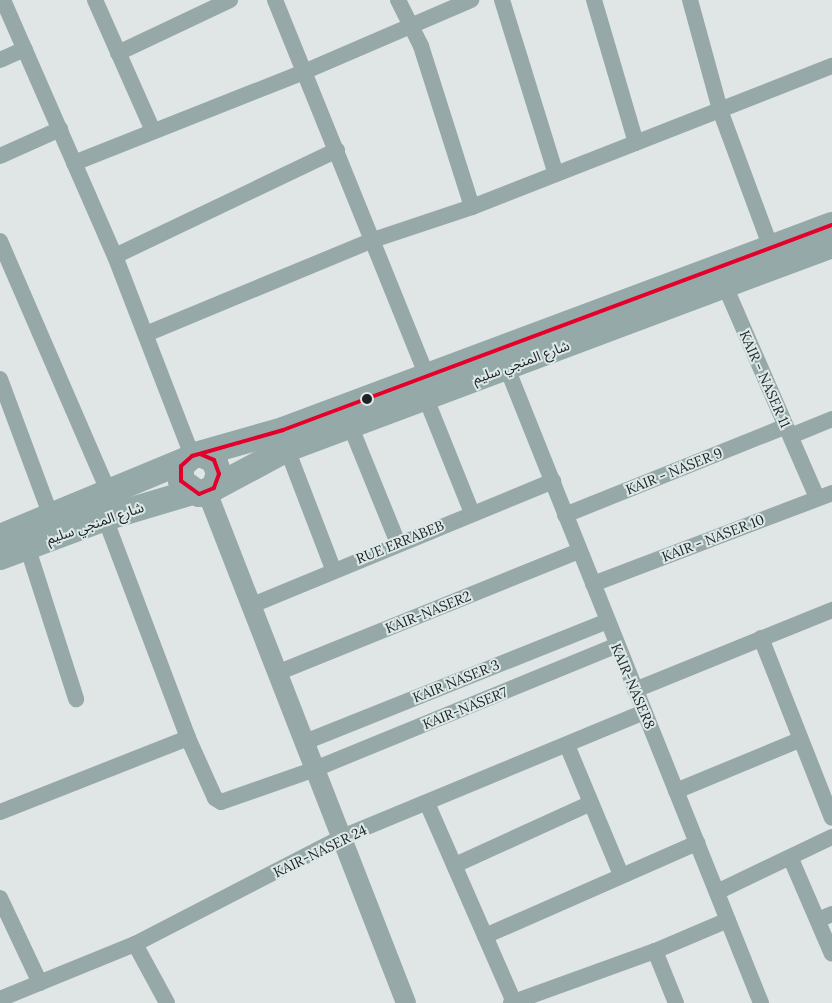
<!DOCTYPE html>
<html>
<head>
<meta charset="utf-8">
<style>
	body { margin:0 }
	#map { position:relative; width:832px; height:1003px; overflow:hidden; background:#dfe6e5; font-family:Lora,"Noto Sans Arabic",serif }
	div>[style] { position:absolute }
	.minor>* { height:16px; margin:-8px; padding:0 8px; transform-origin:8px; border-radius:8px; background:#96a8a7 }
	.tertiary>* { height:20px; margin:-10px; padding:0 10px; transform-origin:10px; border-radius:10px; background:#96a8a7 }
	.primary>* { height:26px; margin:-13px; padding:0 13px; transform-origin:13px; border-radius:13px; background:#94a9a8 }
	.bus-1>* { height:4px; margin:-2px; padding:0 2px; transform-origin:2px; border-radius:2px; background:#e4002b }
	.dots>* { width:14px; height:14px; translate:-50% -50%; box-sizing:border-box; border:2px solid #dce9e8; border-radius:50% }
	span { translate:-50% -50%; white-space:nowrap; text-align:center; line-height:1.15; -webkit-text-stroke:4px #dce9e8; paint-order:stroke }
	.street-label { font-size:14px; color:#1e2222 }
</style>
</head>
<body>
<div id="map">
	<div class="minor">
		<div style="left:3px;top:0;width:279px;rotate:66.4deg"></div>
		<div style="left:115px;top:256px;width:214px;rotate:68.9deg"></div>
		<div style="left:95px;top:0;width:143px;rotate:66.1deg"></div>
		<div style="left:275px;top:0;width:403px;rotate:68deg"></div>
		<div style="left:398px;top:0;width:51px;rotate:63.4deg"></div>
		<div style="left:421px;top:46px;width:169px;rotate:72.4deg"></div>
		<div style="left:502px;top:0;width:182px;rotate:72.8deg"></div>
		<div style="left:594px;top:0;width:149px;rotate:73.6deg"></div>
		<div style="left:690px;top:0;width:114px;rotate:74.7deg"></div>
		<div style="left:720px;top:110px;width:147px;rotate:69.7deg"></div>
		<div style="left:118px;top:53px;width:124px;rotate:-25.3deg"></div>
		<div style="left:0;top:60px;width:27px;rotate:-24deg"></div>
		<div style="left:0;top:156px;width:66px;rotate:-24.2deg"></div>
		<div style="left:74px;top:163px;width:250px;rotate:-21.6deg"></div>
		<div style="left:306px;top:71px;width:180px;rotate:-23.3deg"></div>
		<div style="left:0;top:241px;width:275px;rotate:66.6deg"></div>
		<div style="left:115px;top:256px;width:246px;rotate:-25.5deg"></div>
		<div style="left:725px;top:286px;width:231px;rotate:66.5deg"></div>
		<div style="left:146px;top:334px;width:246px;rotate:-22.5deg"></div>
		<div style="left:373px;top:240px;width:104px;rotate:-18.4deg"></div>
		<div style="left:472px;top:207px;width:387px;rotate:-21.4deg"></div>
		<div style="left:507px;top:368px;width:684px;rotate:68.2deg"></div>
		<div style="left:0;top:379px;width:146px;rotate:69.6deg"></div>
		<div style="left:425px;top:396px;width:126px;rotate:68.1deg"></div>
		<div style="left:350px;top:425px;width:127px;rotate:67.9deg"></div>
		<div style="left:793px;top:435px;width:42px;rotate:-22.3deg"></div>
		<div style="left:287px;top:449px;width:129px;rotate:69deg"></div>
		<div style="left:565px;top:515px;width:236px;rotate:-21.9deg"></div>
		<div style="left:105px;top:518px;width:235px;rotate:69.3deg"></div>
		<div style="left:188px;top:738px;width:66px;rotate:65.8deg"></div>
		<div style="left:215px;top:798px;width:7px;rotate:34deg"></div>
		<div style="left:221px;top:802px;width:100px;rotate:-19.3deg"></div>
		<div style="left:315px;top:769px;width:324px;rotate:-22.3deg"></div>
		<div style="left:27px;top:546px;width:161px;rotate:72.2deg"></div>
		<div style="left:593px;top:584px;width:256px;rotate:-20.8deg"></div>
		<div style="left:250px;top:606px;width:328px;rotate:-22.4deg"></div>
		<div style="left:761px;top:638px;width:193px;rotate:68.5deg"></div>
		<div style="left:277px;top:673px;width:326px;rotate:-22deg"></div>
		<div style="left:635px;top:690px;width:213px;rotate:-22.1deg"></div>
		<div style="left:305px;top:742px;width:325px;rotate:-21.8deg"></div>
		<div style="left:567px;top:745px;width:141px;rotate:67.4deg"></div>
		<div style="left:676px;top:791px;width:133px;rotate:-22.5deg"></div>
		<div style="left:427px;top:803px;width:217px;rotate:66.4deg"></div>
		<div style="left:0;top:812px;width:202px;rotate:-21.5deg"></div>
		<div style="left:791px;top:859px;width:103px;rotate:66.7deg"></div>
		<div style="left:455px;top:865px;width:149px;rotate:-24.5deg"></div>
		<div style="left:717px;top:892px;width:127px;rotate:-25.6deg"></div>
		<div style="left:0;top:898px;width:94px;rotate:64.8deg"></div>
		<div style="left:818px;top:920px;width:15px;rotate:-23deg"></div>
		<div style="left:485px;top:936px;width:232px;rotate:-23.7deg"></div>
		<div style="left:135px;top:944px;width:67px;rotate:61.5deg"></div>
		<div style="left:655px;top:951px;width:79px;rotate:-23deg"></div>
		<div style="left:0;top:999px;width:146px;rotate:-22.2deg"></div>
		<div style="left:135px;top:944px;width:231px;rotate:-27.3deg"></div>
		<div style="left:340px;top:838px;width:329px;rotate:-22.5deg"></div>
		<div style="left:511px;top:1003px;width:153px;rotate:-19.9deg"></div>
		<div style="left:655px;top:951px;width:56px;rotate:68deg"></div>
	</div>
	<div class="tertiary">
		<div style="left:207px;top:492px;width:548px;rotate:68.72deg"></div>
	</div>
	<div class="primary">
		<div style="left:200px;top:454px;width:15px;rotate:23deg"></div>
		<div style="left:214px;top:460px;width:15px;rotate:70deg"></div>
		<div style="left:219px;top:474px;width:15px;rotate:110deg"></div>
		<div style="left:214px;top:488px;width:16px;rotate:158deg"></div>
		<div style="left:199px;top:494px;width:22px;rotate:-144deg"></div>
		<div style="left:181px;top:481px;width:15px;rotate:-90deg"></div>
		<div style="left:181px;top:466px;width:15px;rotate:-42deg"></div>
		<div style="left:192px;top:456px;width:95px;rotate:-15.9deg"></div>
		<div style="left:283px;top:430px;width:586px;rotate:-20.48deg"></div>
		<div style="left:214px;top:488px;width:83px;rotate:-28.1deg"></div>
		<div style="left:287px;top:449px;width:582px;rotate:-20.52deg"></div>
		<div style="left:0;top:537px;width:201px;rotate:-22.5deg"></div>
		<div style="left:0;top:557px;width:112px;rotate:-20.4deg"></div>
		<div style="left:105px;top:518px;width:91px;rotate:-16.6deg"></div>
	</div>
	<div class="bus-1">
		<div style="left:200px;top:454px;width:15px;rotate:23deg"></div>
		<div style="left:214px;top:460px;width:15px;rotate:70deg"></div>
		<div style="left:219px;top:474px;width:15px;rotate:110deg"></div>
		<div style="left:214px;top:488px;width:16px;rotate:158deg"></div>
		<div style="left:199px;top:494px;width:22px;rotate:-144deg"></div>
		<div style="left:181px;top:481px;width:15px;rotate:-90deg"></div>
		<div style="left:181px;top:466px;width:15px;rotate:-42deg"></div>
		<div style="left:192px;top:456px;width:95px;rotate:-15.9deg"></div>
		<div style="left:283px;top:430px;width:586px;rotate:-20.48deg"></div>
	</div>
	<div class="dots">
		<div style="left:367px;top:399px;background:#1e2222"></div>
	</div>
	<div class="street-label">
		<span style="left:521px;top:362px;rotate:-20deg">شارع المنجي سليم</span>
		<span style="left:765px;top:379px;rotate:66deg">KAIR - NASER 11</span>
		<span style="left:674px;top:471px;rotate:-22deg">KAIR - NASER 9</span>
		<span style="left:95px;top:523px;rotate:-19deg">شارع المنجي سليم</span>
		<span style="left:713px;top:538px;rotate:-21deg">KAIR - NASER 10</span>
		<span style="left:400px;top:542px;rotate:-22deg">RUE ERRABEB</span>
		<span style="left:428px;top:612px;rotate:-22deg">KAIR-NASER2</span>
		<span style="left:456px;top:681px;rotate:-22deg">KAIR NASER 3</span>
		<span style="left:633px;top:686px;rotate:67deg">KAIR-NASER8</span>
		<span style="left:465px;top:708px;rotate:-22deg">KAIR-NASER7</span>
		<span style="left:320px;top:851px;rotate:-26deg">KAIR-NASER 24</span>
	</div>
</div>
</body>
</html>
